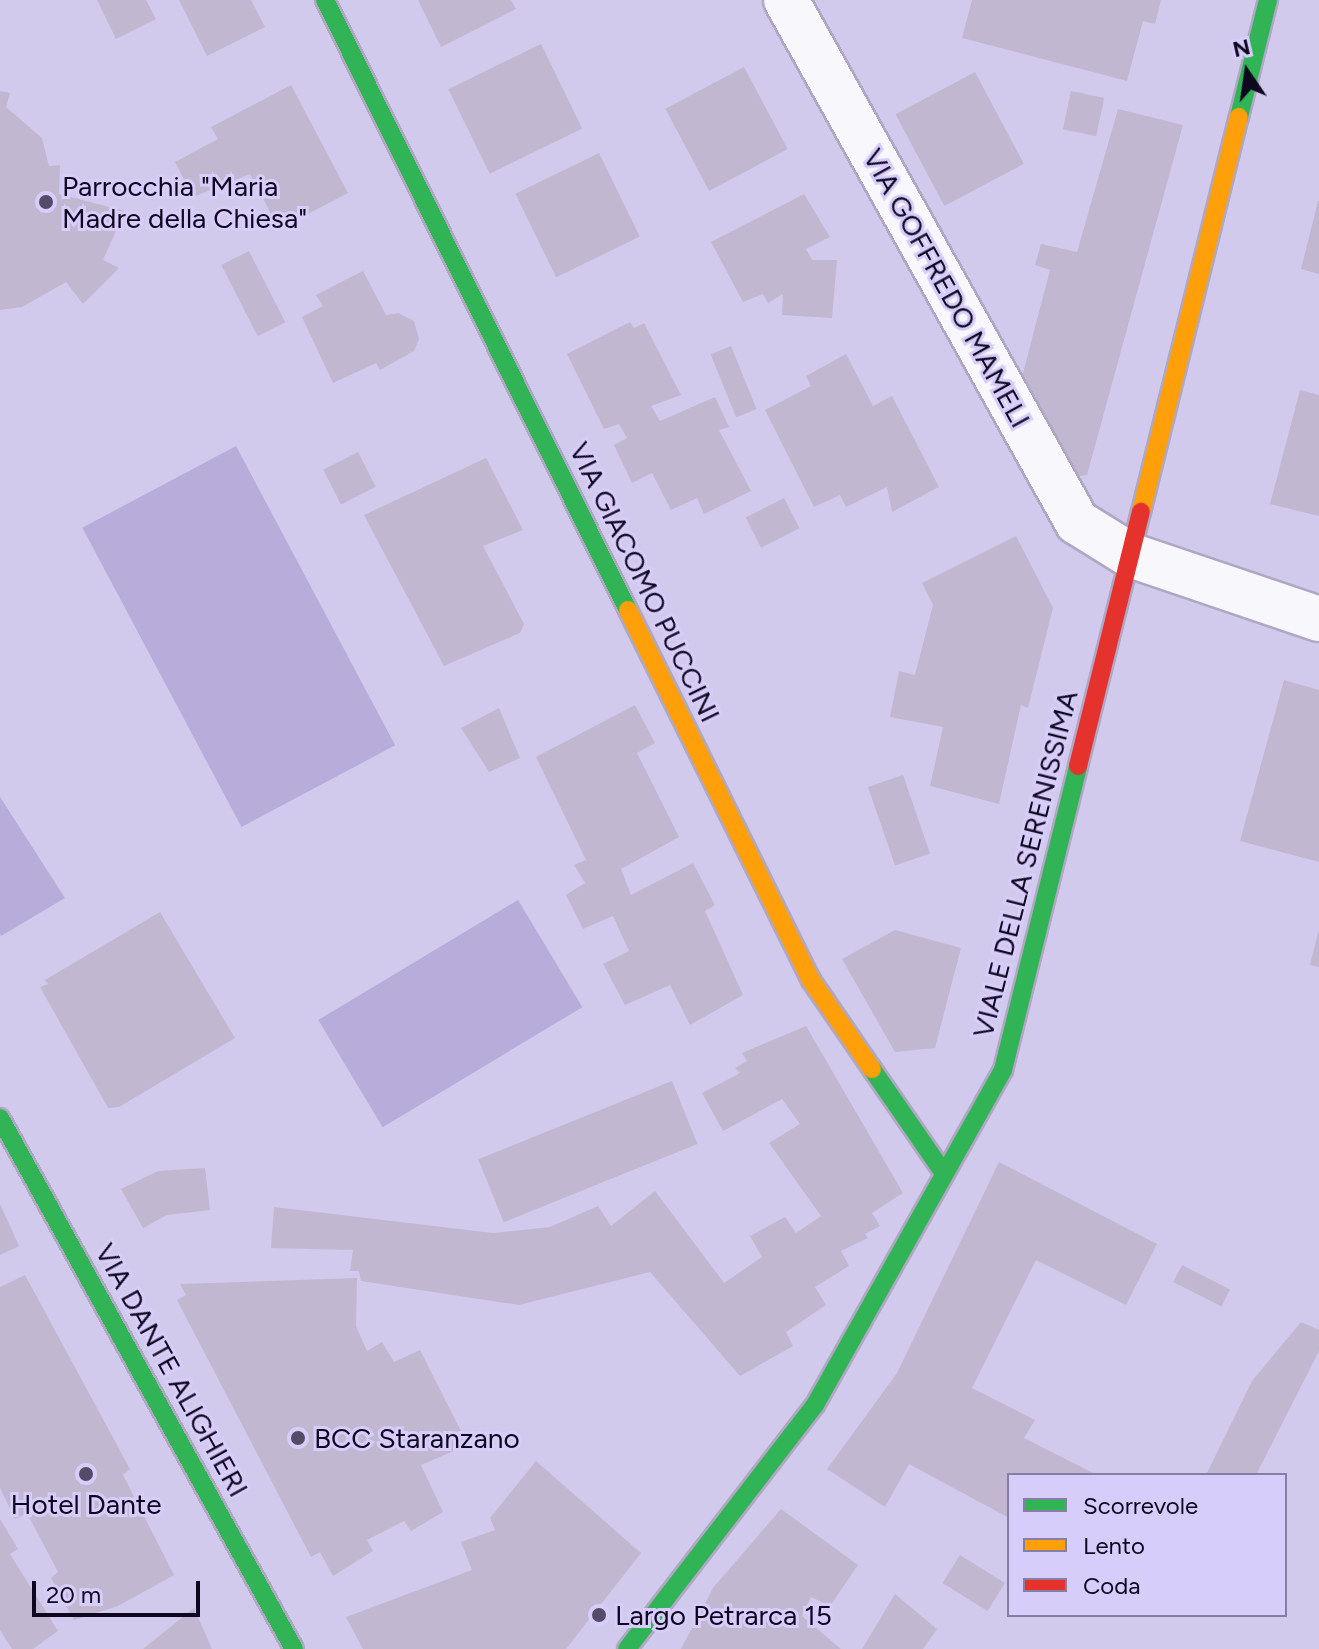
<!DOCTYPE html>
<html>
<head>
<meta charset="utf-8">
<style>
	body { margin:0 }
	#map { position:relative; width:1319px; height:1649px; overflow:hidden; background:#d2caec; font-family:Figtree,sans-serif }
	div>[style] { position:absolute }
	.green>* { inset:0; background:#b7acda; transform-origin:0 0 }
	.building>* { inset:0; background:#c2b7d1; transform-origin:0 0 }
	.roads { filter:drop-shadow(2px 0 #afa7c4) drop-shadow(-2px 0 #afa7c4) drop-shadow(0 2px #afa7c4) drop-shadow(0 -2px #afa7c4) }
	.street>* { height:44px; margin:-22px; padding:0 22px; transform-origin:22px; border-radius:22px; background:#f8f7fc }
	.fast>* { height:18px; margin:-9px; padding:0 9px; transform-origin:9px; border-radius:9px; background:#30b455 }
	.slow>* { height:18px; margin:-9px; padding:0 9px; transform-origin:9px; border-radius:9px; background:#ff9f0a }
	.jam>* { height:18px; margin:-9px; padding:0 9px; transform-origin:9px; border-radius:9px; background:#e5322d }
	.dots>* { width:22px; height:22px; translate:-50% -50%; box-sizing:border-box; border:4px solid #d7cdfa; border-radius:50% }
	span { translate:-50% -50%; white-space:nowrap; text-align:center; line-height:1.15; -webkit-text-stroke:6px #d7cdfa; paint-order:stroke }
	.poi-label { font-size:28px; color:#0f0720 }
	.left { translate:0 -50%; text-align:left }
	.street-label { font-size:28px; color:#0f0720 }
	.legend { position:absolute; left:1007px; top:1473px; width:280px; height:144px; box-sizing:border-box; background:#d7cdfa; border:2px solid #877ea3; margin:0; padding:10px 14px; list-style:none; font-size:24px; color:#0f0720 }
	.legend li { display:flex; align-items:center; gap:16px; height:40px }
	.legend b { width:40px; border:2px solid #877ea3 }
	.north { position:absolute; left:1207px; top:32px; width:80px; height:80px; -webkit-text-stroke:6px #d7cdfa; paint-order:stroke; rotate:347deg; font-size:22px; font-weight:700; line-height:32px; text-align:center; color:#0f0720 }
	.north::after { content:''; display:block; margin:auto; width:28px; height:36px; background:#0f0720; clip-path:polygon(50% 0,100% 100%,50% 72%,0 100%) }
	.scale { position:absolute; left:32px; top:1581px; width:168px; height:36px; box-sizing:border-box; border:4px solid #0f0720; border-top:0; padding-left:10px; font-size:24px; line-height:28px; white-space:nowrap; color:#0f0720; -webkit-text-stroke:6px #d7cdfa; paint-order:stroke }
</style>
</head>
<body>
<div id="map">
	<div class="green">
		<div style="left:236px;top:446px;width:339px;height:174px;rotate:62deg"></div>
		<div style="clip-path:polygon(0 797px,65px 898px,1px 936px,0 934px)"></div>
		<div style="left:518px;top:900px;width:125px;height:233px;rotate:59deg"></div>
	</div>
	<div class="building">
		<div style="clip-path:polygon(97px 0,146px 0,156px 19px,116px 39px)"></div>
		<div style="clip-path:polygon(179px 0,251px 0,265px 27px,207px 56px)"></div>
		<div style="clip-path:polygon(418px 0,511px 0,516px 9px,441px 47px)"></div>
		<div style="clip-path:polygon(972px 0,1161px 0,1155px 24px,1143px 21px,1127px 81px,962px 38px)"></div>
		<div style="left:541px;top:44px;width:94px;height:103px;rotate:64deg"></div>
		<div style="left:744px;top:67px;width:93px;height:89px;rotate:62deg"></div>
		<div style="left:975px;top:72px;width:104px;height:90px;rotate:62deg"></div>
		<div style="clip-path:polygon(291px 85px,348px 193px,279px 229px,250px 174px,193px 197px,175px 162px,218px 139px,211px 127px)"></div>
		<div style="clip-path:polygon(0 91px,10px 93px,6px 107px,42px 138px,49px 166px,60px 165px,59px 194px,125px 211px,103px 260px,119px 268px,83px 304px,66px 282px,22px 307px,0 310px)"></div>
		<div style="left:1071px;top:91px;width:34px;height:39px;rotate:12deg"></div>
		<div style="clip-path:polygon(1118px 109px,1183px 125px,1087px 475px,1060px 479px,1017px 396px,1050px 270px,1035px 265px,1041px 244px,1077px 252px)"></div>
		<div style="left:599px;top:153px;width:93px;height:93px;rotate:64deg"></div>
		<div style="clip-path:polygon(804px 194px,830px 237px,806px 249px,812px 260px,837px 260px,832px 318px,782px 315px,783px 294px,768px 303px,763px 294px,743px 302px,711px 242px)"></div>
		<div style="clip-path:polygon(1318px 201px,1319px 201px,1319px 274px,1301px 269px)"></div>
		<div style="left:249px;top:251px;width:80px;height:31px;rotate:63deg"></div>
		<div style="clip-path:polygon(363px 271px,386px 315px,398px 313px,414px 321px,419px 339px,414px 351px,380px 370px,376px 363px,333px 383px,302px 317px,323px 306px,316px 295px)"></div>
		<div style="clip-path:polygon(630px 322px,634px 328px,644px 323px,681px 395px,651px 406px,660px 421px,715px 397px,729px 427px,719px 430px,751px 491px,704px 514px,697px 498px,671px 510px,652px 473px,632px 483px,614px 445px,627px 438px,619px 424px,604px 429px,567px 354px)"></div>
		<div style="left:731px;top:346px;width:68px;height:22px;rotate:68deg"></div>
		<div style="clip-path:polygon(846px 354px,873px 406px,892px 396px,939px 487px,892px 512px,887px 487px,846px 507px,840px 495px,814px 507px,765px 410px,811px 386px,806px 376px)"></div>
		<div style="clip-path:polygon(1300px 390px,1319px 395px,1319px 516px,1270px 504px)"></div>
		<div style="left:358px;top:452px;width:39px;height:39px;rotate:63deg"></div>
		<div style="clip-path:polygon(486px 458px,523px 530px,483px 546px,524px 624px,520px 633px,444px 666px,364px 515px)"></div>
		<div style="left:784px;top:498px;width:34px;height:43px;rotate:63deg"></div>
		<div style="clip-path:polygon(1016px 536px,1053px 608px,1028px 708px,1021px 705px,999px 804px,930px 786px,943px 727px,890px 717px,899px 671px,915px 675px,933px 605px,922px 583px)"></div>
		<div style="clip-path:polygon(1284px 680px,1319px 690px,1319px 862px,1240px 841px)"></div>
		<div style="clip-path:polygon(635px 705px,655px 743px,637px 753px,679px 837px,621px 869px,631px 895px,693px 863px,715px 905px,705px 911px,743px 995px,690px 1025px,670px 985px,625px 1005px,603px 964px,629px 951px,613px 916px,583px 929px,566px 895px,585px 883px,574px 865px,586px 860px,536px 757px)"></div>
		<div style="clip-path:polygon(499px 708px,520px 758px,489px 772px,461px 728px)"></div>
		<div style="left:903px;top:775px;width:83px;height:37px;rotate:71deg"></div>
		<div style="clip-path:polygon(160px 912px,235px 1038px,119px 1107px,108px 1108px,40px 987px,48px 984px,45px 980px)"></div>
		<div style="clip-path:polygon(895px 930px,961px 948px,935px 1048px,895px 1052px,842px 959px)"></div>
		<div style="clip-path:polygon(1318px 933px,1319px 933px,1319px 967px,1310px 965px)"></div>
		<div style="clip-path:polygon(806px 1026px,903px 1193px,872px 1213px,880px 1226px,865px 1234px,868px 1238px,841px 1251px,849px 1266px,815px 1287px,826px 1305px,786px 1332px,793px 1346px,740px 1376px,650px 1272px,519px 1305px,361px 1281px,359px 1271px,350px 1271px,353px 1250px,271px 1248px,274px 1207px,493px 1233px,550px 1227px,598px 1206px,611px 1226px,655px 1191px,724px 1283px,762px 1257px,750px 1236px,785px 1217px,796px 1233px,821px 1216px,769px 1143px,800px 1124px,782px 1099px,723px 1131px,702px 1093px,740px 1073px,735px 1068px,747px 1061px,742px 1053px)"></div>
		<div style="left:672px;top:1081px;width:68px;height:209px;rotate:68deg"></div>
		<div style="clip-path:polygon(999px 1162px,1157px 1244px,1126px 1305px,1036px 1260px,972px 1388px,1035px 1420px,1024px 1438px,1097px 1475px,1009px 1475px,1009px 1518px,909px 1464px,885px 1507px,827px 1469px,897px 1373px)"></div>
		<div style="clip-path:polygon(205px 1168px,210px 1210px,167px 1215px,143px 1228px,121px 1189px,158px 1171px)"></div>
		<div style="clip-path:polygon(0 1204px,19px 1246px,0 1255px)"></div>
		<div style="left:1182px;top:1265px;width:54px;height:19px;rotate:27deg"></div>
		<div style="clip-path:polygon(25px 1275px,130px 1469px,123px 1475px,174px 1575px,118px 1606px,74px 1620px,51px 1578px,58px 1572px,27px 1513px,15px 1519px,0 1488px,0 1287px)"></div>
		<div style="clip-path:polygon(357px 1278px,356px 1326px,367px 1351px,382px 1342px,394px 1362px,420px 1350px,468px 1445px,421px 1465px,443px 1512px,411px 1531px,404px 1521px,367px 1540px,373px 1551px,333px 1576px,320px 1552px,311px 1557px,177px 1300px,186px 1295px,180px 1284px)"></div>
		<div style="clip-path:polygon(1301px 1322px,1319px 1330px,1319px 1351px,1256px 1475px,1206px 1475px,1252px 1381px)"></div>
		<div style="clip-path:polygon(536px 1461px,641px 1553px,566px 1649px,363px 1649px,346px 1617px,472px 1570px,461px 1542px,495px 1530px,490px 1518px)"></div>
		<div style="clip-path:polygon(781px 1509px,858px 1565px,830px 1606px,811px 1597px,802px 1616px,841px 1649px,681px 1649px,713px 1588px)"></div>
		<div style="clip-path:polygon(0 1519px,18px 1549px,10px 1554px,58px 1631px,33px 1649px,12px 1649px,0 1630px)"></div>
		<div style="left:960px;top:1555px;width:53px;height:33px;rotate:32deg"></div>
		<div style="clip-path:polygon(895px 1594px,937px 1629px,923px 1649px,862px 1649px)"></div>
		<div style="clip-path:polygon(194px 1608px,212px 1649px,143px 1649px)"></div>
	</div>
	<div class="roads">
		<div class="street">
			<div style="left:786px;top:0;width:598px;rotate:60.86deg"></div>
			<div style="left:1077px;top:522px;width:62px;rotate:31.9deg"></div>
			<div style="left:1130px;top:555px;width:200px;rotate:18.7deg"></div>
		</div>
		<div class="fast">
			<div style="left:325px;top:0;width:681px;rotate:63.59deg"></div>
			<div style="left:1239px;top:117px;width:121px;rotate:-76.1deg"></div>
			<div style="left:872px;top:1069px;width:125px;rotate:55.4deg"></div>
			<div style="left:0;top:1118px;width:607px;rotate:61.03deg"></div>
			<div style="left:627px;top:1649px;width:308px;rotate:-52.4deg"></div>
			<div style="left:815px;top:1405px;width:384px;rotate:-60.7deg"></div>
			<div style="left:1003px;top:1070px;width:313px;rotate:-76.1deg"></div>
		</div>
		<div class="slow">
			<div style="left:1141px;top:512px;width:407px;rotate:-76.1deg"></div>
			<div style="left:628px;top:610px;width:413px;rotate:63.7deg"></div>
			<div style="left:811px;top:980px;width:108px;rotate:55.6deg"></div>
		</div>
		<div class="jam">
			<div style="left:1078px;top:766px;width:262px;rotate:-76.1deg"></div>
		</div>
	</div>
	<div class="dots">
		<div style="left:46px;top:202px;background:#534b67"></div>
		<div style="left:298px;top:1438px;background:#534b67"></div>
		<div style="left:86px;top:1474px;background:#534b67"></div>
		<div style="left:599px;top:1615px;background:#534b67"></div>
	</div>
	<div class="poi-label">
		<span class="left" style="left:62px;top:202px">Parrocchia "Maria<br>Madre della Chiesa"</span>
		<span class="left" style="left:314px;top:1438px">BCC Staranzano</span>
		<span style="left:86px;top:1504px">Hotel Dante</span>
		<span class="left" style="left:615px;top:1615px">Largo Petrarca 15</span>
	</div>
	<div class="street-label">
		<span style="left:947px;top:288px;rotate:61deg">VIA GOFFREDO MAMELI</span>
		<span style="left:645px;top:582px;rotate:64deg">VIA GIACOMO PUCCINI</span>
		<span style="left:1025px;top:864px;rotate:-76deg">VIALE DELLA SERENISSIMA</span>
		<span style="left:172px;top:1370px;rotate:61deg">VIA DANTE ALIGHIERI</span>
	</div>
	<ul class="legend">
	<li><b style="height:10px;background:#30b455"></b>Scorrevole</li>
	<li><b style="height:10px;background:#ff9f0a"></b>Lento</li>
	<li><b style="height:10px;background:#e5322d"></b>Coda</li>
	</ul>
	<div class="north">N</div>
	<div class="scale">20 m</div>
</div>
</body>
</html>
